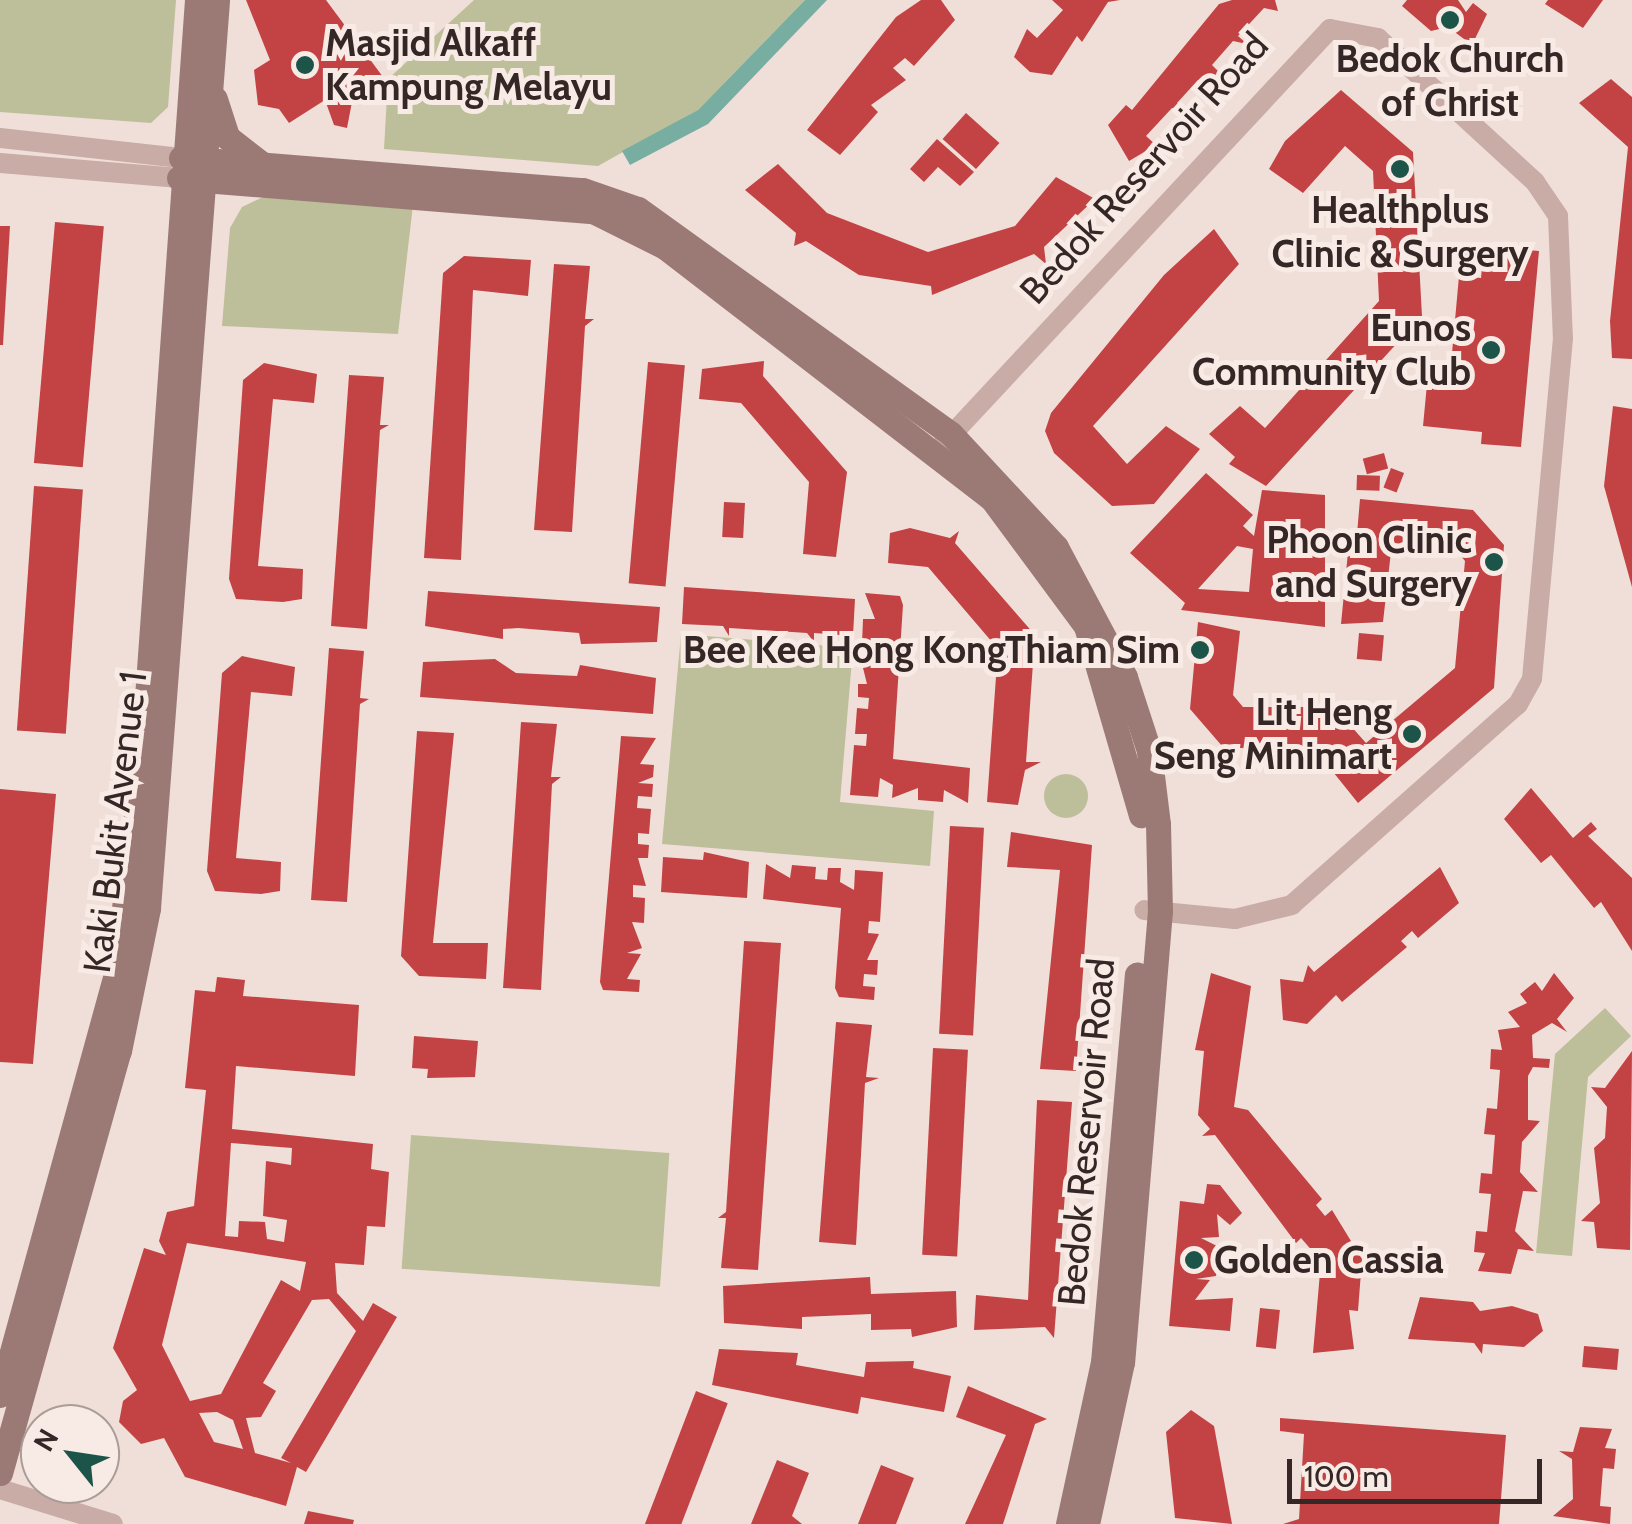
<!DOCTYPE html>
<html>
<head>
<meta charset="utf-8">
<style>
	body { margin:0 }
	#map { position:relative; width:1632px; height:1524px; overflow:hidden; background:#f0dfd8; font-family:Cabin,sans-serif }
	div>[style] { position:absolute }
	.green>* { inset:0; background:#bcbf99; transform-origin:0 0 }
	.round { border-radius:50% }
	.water>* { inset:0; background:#78ada1 }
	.building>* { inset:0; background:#c34345; transform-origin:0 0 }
	.street>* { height:20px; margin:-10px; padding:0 10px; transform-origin:10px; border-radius:10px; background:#c8aca5 }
	.secondary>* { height:25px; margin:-12.5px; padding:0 12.5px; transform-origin:12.5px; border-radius:12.5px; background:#9b7a76 }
	.dots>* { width:28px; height:28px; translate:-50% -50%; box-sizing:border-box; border:5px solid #f8eae4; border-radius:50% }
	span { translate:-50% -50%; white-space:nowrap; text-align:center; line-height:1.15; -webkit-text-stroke:10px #f8eae4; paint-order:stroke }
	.poi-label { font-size:38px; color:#342726; font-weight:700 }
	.left { translate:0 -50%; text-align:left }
	.right { translate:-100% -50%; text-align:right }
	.street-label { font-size:38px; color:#342726 }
	.north { position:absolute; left:20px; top:1404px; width:100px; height:100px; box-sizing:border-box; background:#f8eae4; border:2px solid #aa9c98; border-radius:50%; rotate:300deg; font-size:28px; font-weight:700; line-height:40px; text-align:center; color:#342726 }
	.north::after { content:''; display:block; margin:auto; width:35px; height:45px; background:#1d5449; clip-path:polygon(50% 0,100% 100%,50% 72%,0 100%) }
	.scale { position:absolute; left:1287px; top:1459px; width:255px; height:45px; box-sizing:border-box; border:5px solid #342726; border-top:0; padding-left:12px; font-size:30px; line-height:35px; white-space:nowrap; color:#342726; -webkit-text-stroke:8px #f8eae4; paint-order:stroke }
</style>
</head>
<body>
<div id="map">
	<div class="green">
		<div style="clip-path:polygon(0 0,176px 0,168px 107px,151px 123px,0 112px)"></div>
		<div style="clip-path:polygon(474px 0,805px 0,698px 110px,598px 166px,384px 149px,388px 79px)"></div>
		<div style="clip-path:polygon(263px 197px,413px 205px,398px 334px,222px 326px,230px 228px,242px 207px)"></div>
		<div style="clip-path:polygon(681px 634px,853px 648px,840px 802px,934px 811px,930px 866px,662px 844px)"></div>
		<div class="round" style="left:1044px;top:774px;width:44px;height:44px"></div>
		<div style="clip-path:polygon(1605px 1008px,1631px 1036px,1588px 1077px,1572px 1256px,1536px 1253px,1555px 1054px)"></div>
		<div style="left:411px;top:1135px;width:259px;height:134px;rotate:4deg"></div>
	</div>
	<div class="water">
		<div style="clip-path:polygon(805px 0,827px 0,708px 124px,630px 165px,622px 151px,698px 110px)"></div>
	</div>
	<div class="building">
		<div style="clip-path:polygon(246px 0,326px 0,383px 77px,357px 76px,347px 128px,334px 125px,325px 100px,289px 123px,279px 109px,258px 105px,254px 70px,270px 60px)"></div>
		<div style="clip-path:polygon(921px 0,941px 0,955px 20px,914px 66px,905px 58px,893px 68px,906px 80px,871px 105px,878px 112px,840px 155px,807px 130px,896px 17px)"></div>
		<div style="clip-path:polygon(1052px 0,1120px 0,1108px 2px,1082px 42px,1077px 36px,1052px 75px,1030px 72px,1014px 57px,1027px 29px,1037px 38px,1063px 10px)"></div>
		<div style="clip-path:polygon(1232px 0,1275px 0,1278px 11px,1264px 8px,1238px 36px,1247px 44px,1233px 41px,1212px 65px,1222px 75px,1208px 90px,1198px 80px,1177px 103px,1187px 112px,1172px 108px,1146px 136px,1156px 145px,1129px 161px,1108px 125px,1126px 105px,1132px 110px,1219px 4px)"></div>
		<div style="clip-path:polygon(1407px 0,1458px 0,1466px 12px,1473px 3px,1487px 14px,1472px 45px,1448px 27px,1431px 31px,1402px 6px)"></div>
		<div style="clip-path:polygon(1603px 0,1583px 28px,1545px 4px,1548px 0)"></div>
		<div style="clip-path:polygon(1611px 79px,1632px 97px,1632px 359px,1612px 358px,1610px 321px,1628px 147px,1579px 103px)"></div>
		<div style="clip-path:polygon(1341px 90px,1413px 152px,1422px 316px,1266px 486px,1229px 464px,1235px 457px,1209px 434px,1240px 406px,1265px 428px,1379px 301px,1373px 171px,1345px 146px,1303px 193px,1269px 169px,1285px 141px)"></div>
		<div style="left:966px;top:113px;width:45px;height:35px;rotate:42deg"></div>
		<div style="clip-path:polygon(937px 139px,974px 172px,960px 186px,938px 167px,924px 182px,910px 169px)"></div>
		<div style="clip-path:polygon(778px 164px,827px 213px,928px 252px,1015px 226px,1056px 177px,1095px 199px,1044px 247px,1046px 264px,1034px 254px,932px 295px,931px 286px,859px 275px,806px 241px,794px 246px,796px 233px,745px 190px)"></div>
		<div style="left:55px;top:222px;width:49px;height:242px;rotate:5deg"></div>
		<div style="clip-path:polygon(0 226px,10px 226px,3px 345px,0 345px)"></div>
		<div style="clip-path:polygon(1214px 229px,1239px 264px,1093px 426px,1127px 464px,1166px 426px,1200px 449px,1154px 504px,1112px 506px,1054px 453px,1045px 431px,1051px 413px,1164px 275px)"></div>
		<div style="clip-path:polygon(1484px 246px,1539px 251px,1521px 447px,1481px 444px,1482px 432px,1423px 426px,1429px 363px,1451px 364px,1459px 276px,1481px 278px)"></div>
		<div style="clip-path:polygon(464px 256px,531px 260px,528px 296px,473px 290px,461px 560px,424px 558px,443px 273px)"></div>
		<div style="clip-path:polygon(554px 264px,590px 266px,585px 319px,594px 319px,585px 326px,572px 532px,534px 530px)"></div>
		<div style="clip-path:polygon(764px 361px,763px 376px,847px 472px,836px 557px,803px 554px,809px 482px,741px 403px,699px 399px,702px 369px)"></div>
		<div style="left:648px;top:362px;width:37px;height:222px;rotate:5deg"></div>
		<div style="clip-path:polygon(264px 363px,317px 374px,314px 403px,273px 399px,258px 566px,303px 569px,302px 599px,283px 602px,236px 599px,229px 579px,243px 380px)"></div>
		<div style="clip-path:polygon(349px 375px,384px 377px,380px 425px,389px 425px,380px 430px,367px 629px,331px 626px)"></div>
		<div style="clip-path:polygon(1613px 406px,1632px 409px,1632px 587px,1604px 486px)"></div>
		<div style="left:1384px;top:453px;width:16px;height:22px;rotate:75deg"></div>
		<div style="left:1391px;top:468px;width:14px;height:21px;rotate:21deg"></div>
		<div style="clip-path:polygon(evenodd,1206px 473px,1253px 515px,1243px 526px,1254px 536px,1262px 490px,1325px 495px,1325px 627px,1181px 610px,1185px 603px,1130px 553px,1206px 473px,1237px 546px,1253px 549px,1249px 592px,1198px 589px,1237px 546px)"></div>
		<div style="left:1357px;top:475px;width:23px;height:15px;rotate:2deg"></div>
		<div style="left:34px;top:486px;width:49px;height:245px;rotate:4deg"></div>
		<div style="clip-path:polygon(1360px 499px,1473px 510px,1504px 545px,1494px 688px,1358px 803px,1313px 747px,1279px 745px,1278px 760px,1271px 751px,1222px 746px,1190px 709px,1198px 622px,1240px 631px,1233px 695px,1243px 707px,1334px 707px,1366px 743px,1455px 668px,1465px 561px,1455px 549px,1392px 543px,1383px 622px,1341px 624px,1348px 552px,1373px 555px,1375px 541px,1357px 534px)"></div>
		<div style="left:724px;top:502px;width:21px;height:35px;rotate:3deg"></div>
		<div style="clip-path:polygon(910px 528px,950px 538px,959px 531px,955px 543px,1035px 635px,1026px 762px,1041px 762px,1025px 770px,1018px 805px,987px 802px,998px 649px,928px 567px,888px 563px,890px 533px)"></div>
		<div style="clip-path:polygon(684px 587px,855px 599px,853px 636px,814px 633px,814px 642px,807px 633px,729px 628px,729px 636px,723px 626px,682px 624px)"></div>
		<div style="clip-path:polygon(428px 591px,660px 607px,657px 642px,581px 644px,579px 633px,518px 628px,503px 629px,503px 639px,425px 626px)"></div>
		<div style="clip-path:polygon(865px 593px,900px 596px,903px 605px,893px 759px,970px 768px,968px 803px,944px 790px,943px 802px,918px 800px,918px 788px,892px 798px,893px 785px,880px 778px,878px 797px,850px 795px,854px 745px,866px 746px,867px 734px,855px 734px,857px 708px,868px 709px,869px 698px,858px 697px,858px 684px,867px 684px,860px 656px,872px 657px,873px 645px,862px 644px,863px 619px,875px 619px)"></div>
		<div style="left:1359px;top:633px;width:25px;height:26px;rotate:5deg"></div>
		<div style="clip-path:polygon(329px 648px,364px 651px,360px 698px,369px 699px,360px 704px,347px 902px,311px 900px)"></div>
		<div style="clip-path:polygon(242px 656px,295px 667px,292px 696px,251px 692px,236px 858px,281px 862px,280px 891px,261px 894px,215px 891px,207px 871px,222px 673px)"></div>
		<div style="clip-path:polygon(495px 659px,516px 673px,577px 676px,580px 665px,656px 678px,653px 714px,420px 697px,423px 662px)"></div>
		<div style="clip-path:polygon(521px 722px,557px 724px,551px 777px,561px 777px,552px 784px,541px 990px,503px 988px)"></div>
		<div style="clip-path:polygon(417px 731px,454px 733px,433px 943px,488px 943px,486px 979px,419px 976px,401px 956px)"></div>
		<div style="clip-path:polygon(621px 736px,656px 738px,640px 764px,654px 765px,653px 777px,638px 783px,653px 784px,652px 797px,638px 796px,637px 808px,651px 809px,649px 834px,638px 833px,638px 844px,649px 845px,648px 858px,638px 858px,646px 886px,633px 885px,633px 897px,645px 898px,644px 923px,632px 922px,642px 948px,627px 953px,641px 954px,627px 979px,640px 980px,639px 992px,603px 990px,600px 982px)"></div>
		<div style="clip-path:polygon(1531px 788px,1573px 838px,1591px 822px,1597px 829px,1588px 836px,1632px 878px,1632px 951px,1601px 902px,1594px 908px,1551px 855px,1541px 863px,1504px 819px)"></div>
		<div style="clip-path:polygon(0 789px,56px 794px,33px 1064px,0 1062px)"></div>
		<div style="left:950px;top:826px;width:34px;height:208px;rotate:3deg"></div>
		<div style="clip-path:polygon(1011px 832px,1092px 845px,1076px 1071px,1040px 1069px,1060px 870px,1007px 867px)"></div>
		<div style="clip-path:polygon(704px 852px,749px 862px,747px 898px,661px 892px,663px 857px,703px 860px)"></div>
		<div style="clip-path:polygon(766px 864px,790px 878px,792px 865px,816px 867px,815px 879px,827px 880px,828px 868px,841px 868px,840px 882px,854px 890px,855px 870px,883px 872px,880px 922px,869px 921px,868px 933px,879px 934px,867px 960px,878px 960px,877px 975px,864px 974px,863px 986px,875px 987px,874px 1000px,839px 997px,835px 988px,841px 908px,763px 899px)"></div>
		<div style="clip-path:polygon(1440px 867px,1459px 903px,1418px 938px,1412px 931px,1401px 941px,1407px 947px,1342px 1002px,1336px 995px,1307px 1024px,1283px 1020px,1280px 979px,1303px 982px,1308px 965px,1314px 972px)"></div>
		<div style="clip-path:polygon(744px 941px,781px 943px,758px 1270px,721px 1268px,726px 1218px,718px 1218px,726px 1212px)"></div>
		<div style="clip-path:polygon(1211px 973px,1251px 986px,1234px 1107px,1248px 1110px,1322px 1199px,1316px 1205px,1325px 1216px,1332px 1210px,1362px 1259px,1358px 1311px,1349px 1310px,1354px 1349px,1313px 1353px,1321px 1261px,1301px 1238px,1296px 1243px,1215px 1135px,1202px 1136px,1210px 1129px,1198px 1115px,1204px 1051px,1195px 1050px)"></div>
		<div style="clip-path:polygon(1554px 973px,1574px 998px,1557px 1019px,1567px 1032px,1552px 1023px,1532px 1035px,1533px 1058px,1550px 1059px,1549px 1068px,1533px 1067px,1528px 1076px,1528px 1120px,1540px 1121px,1522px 1142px,1520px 1172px,1538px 1192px,1523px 1191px,1515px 1231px,1534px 1251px,1518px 1249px,1511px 1274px,1478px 1271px,1485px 1253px,1474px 1252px,1476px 1231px,1487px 1232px,1491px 1194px,1479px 1193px,1481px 1173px,1492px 1174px,1495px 1135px,1484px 1134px,1487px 1108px,1497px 1109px,1500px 1070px,1490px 1069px,1491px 1049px,1502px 1050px,1498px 1030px,1520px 1027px,1508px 1012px,1527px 1003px,1520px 994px,1535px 982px,1542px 991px)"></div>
		<div style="clip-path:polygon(evenodd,217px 977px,245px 980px,243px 996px,359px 1005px,355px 1076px,236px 1066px,232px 1129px,373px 1144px,371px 1169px,389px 1172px,385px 1227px,367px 1226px,364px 1265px,335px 1263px,337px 1293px,363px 1321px,373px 1303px,397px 1317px,306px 1472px,297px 1467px,286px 1506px,185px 1477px,164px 1438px,141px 1444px,119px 1422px,123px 1401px,137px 1390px,113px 1348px,144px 1248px,166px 1255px,159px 1241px,167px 1212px,194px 1206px,206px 1090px,185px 1088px,195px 990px,215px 992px,217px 977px,231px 1143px,292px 1148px,291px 1165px,266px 1161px,263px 1216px,287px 1220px,284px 1242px,267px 1239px,265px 1222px,239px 1221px,238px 1237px,225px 1236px,231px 1143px,217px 977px,187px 1243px,306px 1262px,300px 1291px,281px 1280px,221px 1394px,190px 1401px,162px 1345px,187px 1243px,217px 977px,329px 1299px,356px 1331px,281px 1458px,291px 1463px,255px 1453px,246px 1418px,261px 1417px,276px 1391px,263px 1383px,312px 1300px,329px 1299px,217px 977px,217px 1412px,233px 1420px,243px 1449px,214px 1442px,199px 1413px,217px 1412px)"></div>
		<div style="clip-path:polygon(836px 1022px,872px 1025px,866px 1077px,879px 1078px,865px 1083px,856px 1245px,819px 1242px)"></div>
		<div style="clip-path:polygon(414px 1036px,478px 1041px,475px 1077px,427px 1078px,428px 1069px,412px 1068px)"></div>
		<div style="left:933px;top:1048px;width:35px;height:207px;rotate:3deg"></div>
		<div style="clip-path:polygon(1632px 1051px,1630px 1250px,1597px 1248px,1594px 1222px,1581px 1221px,1600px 1203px,1594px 1148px,1605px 1138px,1607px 1107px,1591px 1087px,1605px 1088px)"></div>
		<div style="clip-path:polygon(1037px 1100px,1072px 1102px,1054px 1338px,1045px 1327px,974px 1330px,976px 1295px,1028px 1300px)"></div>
		<div style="clip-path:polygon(1207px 1184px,1220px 1185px,1242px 1213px,1230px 1225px,1217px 1214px,1219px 1237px,1201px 1238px,1219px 1247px,1216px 1276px,1196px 1279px,1210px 1280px,1195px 1300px,1233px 1298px,1230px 1331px,1169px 1326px,1180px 1201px,1204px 1204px)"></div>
		<div style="clip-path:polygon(870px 1277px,871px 1294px,956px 1291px,957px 1327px,912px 1337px,911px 1329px,871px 1330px,871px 1314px,802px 1317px,802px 1329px,724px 1323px,723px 1286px)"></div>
		<div style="clip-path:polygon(1420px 1297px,1473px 1302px,1480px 1311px,1512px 1306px,1538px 1314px,1543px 1331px,1524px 1347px,1483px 1344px,1482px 1354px,1474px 1343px,1408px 1339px)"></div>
		<div style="left:1260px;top:1308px;width:20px;height:39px;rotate:6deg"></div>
		<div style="left:1584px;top:1346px;width:35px;height:21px;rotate:5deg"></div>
		<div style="clip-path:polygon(719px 1349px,798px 1353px,796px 1365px,864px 1377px,866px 1362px,914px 1361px,913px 1368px,951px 1376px,944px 1412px,861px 1397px,858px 1414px,712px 1385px)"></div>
		<div style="clip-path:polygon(968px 1386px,1047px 1419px,1035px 1424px,1003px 1524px,965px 1524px,1006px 1435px,956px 1417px)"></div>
		<div style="left:696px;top:1391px;width:34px;height:143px;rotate:21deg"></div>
		<div style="clip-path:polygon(1191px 1410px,1214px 1426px,1232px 1524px,1175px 1518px,1166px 1432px)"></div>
		<div style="clip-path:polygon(1280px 1418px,1506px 1435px,1499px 1524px,1283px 1524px,1299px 1519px,1304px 1434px,1280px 1431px)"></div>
		<div style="clip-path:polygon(1580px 1427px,1612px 1429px,1605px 1448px,1616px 1449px,1614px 1469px,1603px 1468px,1600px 1506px,1611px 1507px,1610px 1524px,1553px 1516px,1573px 1499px,1572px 1459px,1559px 1451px,1573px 1452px)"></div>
		<div style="clip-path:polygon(777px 1460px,809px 1473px,792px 1516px,802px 1524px,751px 1524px)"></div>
		<div style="clip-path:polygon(881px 1465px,914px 1478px,896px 1524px,858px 1524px)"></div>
		<div style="clip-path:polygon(308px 1511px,354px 1520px,353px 1524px,304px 1524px)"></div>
	</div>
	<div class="street">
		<div style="left:0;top:138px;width:182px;rotate:6.3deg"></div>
		<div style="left:0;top:163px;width:180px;rotate:4.8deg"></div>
		<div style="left:942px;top:445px;width:569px;rotate:-46.99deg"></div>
		<div style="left:1330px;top:29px;width:49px;rotate:10.6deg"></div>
		<div style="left:1378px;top:38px;width:213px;rotate:42.5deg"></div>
		<div style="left:1535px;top:182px;width:41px;rotate:55.9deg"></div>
		<div style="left:1558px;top:216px;width:122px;rotate:87.7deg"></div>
		<div style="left:1563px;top:338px;width:342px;rotate:95.2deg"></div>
		<div style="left:1532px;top:679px;width:29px;rotate:119deg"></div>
		<div style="left:1518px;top:704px;width:302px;rotate:138.4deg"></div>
		<div style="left:1292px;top:905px;width:59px;rotate:166.2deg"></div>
		<div style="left:1235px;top:919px;width:91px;rotate:-174.4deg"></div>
		<div style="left:0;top:1489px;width:118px;rotate:17.2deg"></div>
	</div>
	<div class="secondary">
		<div style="left:215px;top:99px;width:40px;rotate:72deg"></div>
		<div style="left:227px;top:137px;width:44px;rotate:37.6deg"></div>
		<div style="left:181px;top:158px;width:403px;rotate:4.6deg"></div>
		<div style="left:583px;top:190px;width:58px;rotate:19.1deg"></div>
		<div style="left:638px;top:209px;width:385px;rotate:35.7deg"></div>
		<div style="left:951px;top:434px;width:154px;rotate:47.1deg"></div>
		<div style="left:1056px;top:547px;width:147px;rotate:62deg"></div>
		<div style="left:1125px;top:677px;width:78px;rotate:72deg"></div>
		<div style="left:1149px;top:751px;width:74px;rotate:83deg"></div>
		<div style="left:1158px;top:824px;width:87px;rotate:88.7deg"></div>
		<div style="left:1160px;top:911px;width:453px;rotate:94.8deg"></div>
		<div style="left:1122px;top:1362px;width:166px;rotate:102.2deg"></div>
		<div style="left:179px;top:178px;width:415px;rotate:4.6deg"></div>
		<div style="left:593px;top:211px;width:80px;rotate:26.6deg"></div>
		<div style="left:665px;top:247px;width:413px;rotate:37.6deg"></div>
		<div style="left:992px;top:499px;width:158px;rotate:53.5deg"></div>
		<div style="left:1086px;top:626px;width:197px;rotate:73.8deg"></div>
		<div style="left:0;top:1395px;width:433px;rotate:-74.6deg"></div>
		<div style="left:115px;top:978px;width:213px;rotate:-82.7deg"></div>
		<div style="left:142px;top:767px;width:769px;rotate:-85.9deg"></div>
		<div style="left:0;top:1473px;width:438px;rotate:-74.3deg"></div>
		<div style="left:119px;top:1051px;width:146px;rotate:-78.5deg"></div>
		<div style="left:148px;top:908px;width:911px;rotate:-85.65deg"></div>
		<div style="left:1068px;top:1524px;width:166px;rotate:-77.8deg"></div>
		<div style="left:1103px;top:1362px;width:389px;rotate:-85deg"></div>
	</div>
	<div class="dots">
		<div style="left:1450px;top:20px;background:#1d5449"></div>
		<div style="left:305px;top:65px;background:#1d5449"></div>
		<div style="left:1400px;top:169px;background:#1d5449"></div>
		<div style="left:1491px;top:350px;background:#1d5449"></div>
		<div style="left:1494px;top:562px;background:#1d5449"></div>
		<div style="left:1200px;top:650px;background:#1d5449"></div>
		<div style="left:1412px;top:734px;background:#1d5449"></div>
		<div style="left:1194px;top:1260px;background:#1d5449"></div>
	</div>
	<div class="poi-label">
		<span class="left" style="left:325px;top:65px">Masjid Alkaff<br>Kampung Melayu</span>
		<span style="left:1450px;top:81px">Bedok Church<br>of Christ</span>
		<span style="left:1400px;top:232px">Healthplus<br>Clinic &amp; Surgery</span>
		<span class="right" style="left:1471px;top:350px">Eunos<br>Community Club</span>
		<span class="right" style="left:1472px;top:562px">Phoon Clinic<br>and Surgery</span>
		<span class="right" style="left:1180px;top:650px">Bee Kee Hong KongThiam Sim</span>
		<span class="right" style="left:1392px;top:734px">Lit Heng<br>Seng Minimart</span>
		<span class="left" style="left:1214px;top:1260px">Golden Cassia</span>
	</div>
	<div class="street-label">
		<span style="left:1144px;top:168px;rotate:-48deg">Bedok Reservoir Road</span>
		<span style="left:115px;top:822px;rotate:-83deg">Kaki Bukit Avenue 1</span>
		<span style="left:1086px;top:1132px;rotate:-85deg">Bedok Reservoir Road</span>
	</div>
	<div class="north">N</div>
	<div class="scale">100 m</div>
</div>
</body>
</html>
